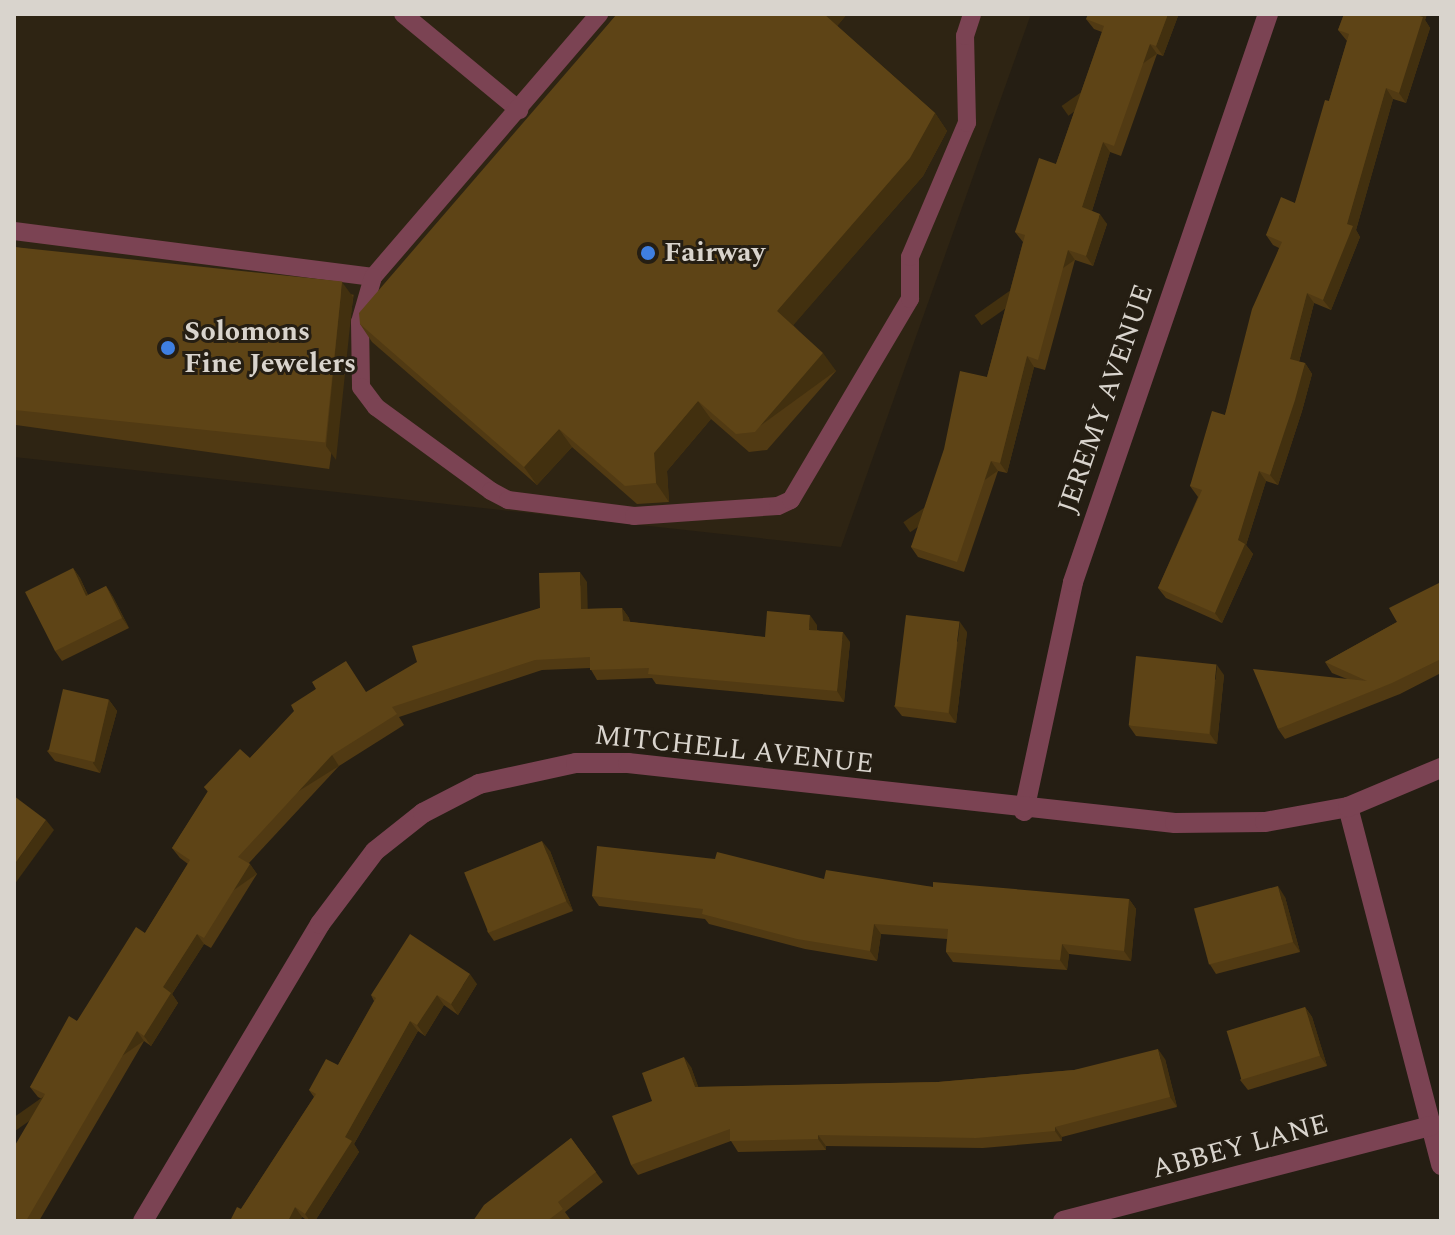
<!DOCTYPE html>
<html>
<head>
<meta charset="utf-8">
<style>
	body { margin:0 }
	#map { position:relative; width:1455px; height:1235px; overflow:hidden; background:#251e13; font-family:Spectral,serif }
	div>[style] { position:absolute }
	.built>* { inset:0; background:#2e2413 }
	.service>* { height:18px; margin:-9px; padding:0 9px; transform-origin:9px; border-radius:9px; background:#7b4353 }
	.minor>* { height:20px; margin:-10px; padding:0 10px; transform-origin:10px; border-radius:10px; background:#7b4353 }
	.wall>* { inset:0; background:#513a13; transform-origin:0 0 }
	.shaded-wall>* { inset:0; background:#42300f; transform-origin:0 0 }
	.building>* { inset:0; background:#5e4416; transform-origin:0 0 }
	.dots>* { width:22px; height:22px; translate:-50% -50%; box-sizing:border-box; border:4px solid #251e13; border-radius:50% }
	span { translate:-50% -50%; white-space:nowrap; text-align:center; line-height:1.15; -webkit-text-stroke:6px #251e13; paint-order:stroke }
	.poi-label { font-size:28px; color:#d9d4cd; font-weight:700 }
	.left { translate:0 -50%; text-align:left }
	.street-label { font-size:28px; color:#d9d4cd }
	.frame { position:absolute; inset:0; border:16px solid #d9d4cd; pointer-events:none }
</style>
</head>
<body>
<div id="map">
	<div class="built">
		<div style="clip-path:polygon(14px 14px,1031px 14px,841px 547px,14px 457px)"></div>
	</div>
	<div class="service">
		<div style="left:403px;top:14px;width:151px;rotate:39.6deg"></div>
		<div style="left:14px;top:231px;width:362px;rotate:7.3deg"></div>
		<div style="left:373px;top:277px;width:347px;rotate:-49.3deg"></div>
		<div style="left:373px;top:277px;width:47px;rotate:106.1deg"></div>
		<div style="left:360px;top:322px;width:65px;rotate:89.1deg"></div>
		<div style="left:361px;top:387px;width:25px;rotate:53deg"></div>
		<div style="left:376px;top:407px;width:142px;rotate:36.1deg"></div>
		<div style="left:491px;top:491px;width:19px;rotate:28deg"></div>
		<div style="left:508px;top:500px;width:127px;rotate:7.2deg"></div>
		<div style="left:634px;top:516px;width:144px;rotate:-4deg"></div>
		<div style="left:778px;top:506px;width:14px;rotate:-25deg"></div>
		<div style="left:791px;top:500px;width:234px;rotate:-59.4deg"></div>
		<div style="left:910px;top:299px;width:42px;rotate:-90deg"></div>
		<div style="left:910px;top:257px;width:146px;rotate:-67deg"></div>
		<div style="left:967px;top:123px;width:87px;rotate:-91.3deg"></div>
		<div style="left:965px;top:36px;width:23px;rotate:-72deg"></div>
	</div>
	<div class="minor">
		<div style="left:1348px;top:807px;width:370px;rotate:75.4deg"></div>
		<div style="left:1024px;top:811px;width:234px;rotate:-77.9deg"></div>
		<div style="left:1073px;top:582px;width:601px;rotate:-71.05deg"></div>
		<div style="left:143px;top:1221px;width:346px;rotate:-59.2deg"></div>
		<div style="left:320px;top:924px;width:91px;rotate:-53deg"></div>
		<div style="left:375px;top:851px;width:61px;rotate:-38.4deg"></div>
		<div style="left:423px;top:813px;width:63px;rotate:-27.4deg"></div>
		<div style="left:479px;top:784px;width:99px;rotate:-12.2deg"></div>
		<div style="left:576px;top:763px;width:52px"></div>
		<div style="left:628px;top:763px;width:550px;rotate:6.26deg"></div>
		<div style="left:1175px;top:823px;width:90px;rotate:-0.6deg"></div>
		<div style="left:1265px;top:822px;width:84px;rotate:-10.2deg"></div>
		<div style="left:1348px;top:807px;width:101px;rotate:-22.8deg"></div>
		<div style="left:1063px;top:1221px;width:380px;rotate:-14.5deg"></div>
	</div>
	<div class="wall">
		<div style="clip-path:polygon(617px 14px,847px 14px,837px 26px,935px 113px,947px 131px,923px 176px,793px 325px,836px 371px,767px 450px,749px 452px,711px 419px,667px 471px,669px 502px,637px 504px,572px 447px,537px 485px,372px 342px,360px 324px)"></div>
		<div style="clip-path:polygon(1344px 14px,1427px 14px,1425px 20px,1430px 28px,1406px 103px,1393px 99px,1356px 230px,1360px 237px,1331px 310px,1314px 303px,1299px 362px,1305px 363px,1312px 374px,1302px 411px,1278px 485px,1266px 481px,1246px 545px,1253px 554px,1222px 623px,1166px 598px,1158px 588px,1198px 497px,1190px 486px,1225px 415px,1279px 248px,1273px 245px,1266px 235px,1295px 203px,1329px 101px,1347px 41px,1338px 30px)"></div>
		<div style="clip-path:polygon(1178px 16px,1163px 56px,1157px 54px,1121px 156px,1110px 152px,1092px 211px,1107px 224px,1093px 266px,1075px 260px,1045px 370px,1034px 367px,1007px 473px,998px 471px,964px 572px,918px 557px,911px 547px,987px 377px,1023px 242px,1015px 232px,1056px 164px,1102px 32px,1094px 29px,1086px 19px)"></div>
		<div style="left:14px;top:247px;width:343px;height:176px;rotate:8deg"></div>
		<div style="clip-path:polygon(73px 568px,80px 578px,88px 595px,106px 586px,113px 597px,129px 628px,62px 661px,55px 651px)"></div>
		<div style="clip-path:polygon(587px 582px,587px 609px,622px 608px,629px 618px,630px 622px,765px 637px,817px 625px,817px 630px,850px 642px,844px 702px,656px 684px,652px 678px,597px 680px,590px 668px,542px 670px,399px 717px,404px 725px,339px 766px,249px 863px,257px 874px,211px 948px,204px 944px,172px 994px,178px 1003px,151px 1046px,144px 1041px,39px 1221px,14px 1221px,42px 1099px,38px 1097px,30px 1087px,77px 1021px,145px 933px,188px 864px,180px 858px,172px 848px,208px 792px,204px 787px,250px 758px,316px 689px,367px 692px,540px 608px)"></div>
		<div style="clip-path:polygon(1441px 582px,1441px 673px,1400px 694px,1285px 739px,1278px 729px,1347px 679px,1332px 673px,1325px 662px,1397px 622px)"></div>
		<div style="clip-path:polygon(967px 632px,956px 723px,902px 716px,894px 706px)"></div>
		<div style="clip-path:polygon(1224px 675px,1217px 744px,1136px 736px,1129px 726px)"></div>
		<div style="clip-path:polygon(109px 700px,117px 711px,100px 773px,55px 761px,47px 751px)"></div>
		<div style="clip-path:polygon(550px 851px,573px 911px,494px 941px,487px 931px)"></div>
		<div style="clip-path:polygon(824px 879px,933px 887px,1129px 899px,1136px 909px,1131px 961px,1069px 954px,1067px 970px,953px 962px,946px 952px,947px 939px,881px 934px,877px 961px,805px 949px,709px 924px,705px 919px,599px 906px,592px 896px)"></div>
		<div style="clip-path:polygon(1285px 897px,1300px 952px,1216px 974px,1209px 963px)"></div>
		<div style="clip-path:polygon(477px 984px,458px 1015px,444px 1005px,425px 1036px,418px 1031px,354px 1144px,359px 1152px,315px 1221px,308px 1221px,302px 1217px,300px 1221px,230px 1221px,241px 1209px,314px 1097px,309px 1090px,338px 1065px,374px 1001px,371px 995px)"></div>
		<div style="clip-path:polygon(1305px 1007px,1312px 1017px,1327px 1066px,1248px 1090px,1240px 1080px)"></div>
		<div style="clip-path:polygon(1165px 1059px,1177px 1107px,1062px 1137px,1062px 1141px,983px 1148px,826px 1146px,826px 1150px,738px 1152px,731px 1141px,638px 1175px,631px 1165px,652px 1101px,691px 1067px,698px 1087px,938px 1082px,1074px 1070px)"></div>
		<div style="clip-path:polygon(571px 1138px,603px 1182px,565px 1212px,570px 1219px,567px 1221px,473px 1221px)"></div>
	</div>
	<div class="shaded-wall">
		<div style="clip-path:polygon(823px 14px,847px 14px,834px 30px)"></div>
		<div style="clip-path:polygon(1168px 14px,1177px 14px,1178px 16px,1163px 56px,1156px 46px)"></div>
		<div style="clip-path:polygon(1416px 14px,1427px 14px,1425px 20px,1430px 28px,1406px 103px,1399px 93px)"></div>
		<div style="left:1150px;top:44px;width:12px;height:108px;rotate:55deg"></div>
		<div style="clip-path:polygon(1386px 88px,1393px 99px,1356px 230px,1360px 237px,1331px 310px,1323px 300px,1347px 224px)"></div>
		<div style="clip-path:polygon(935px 113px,947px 131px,923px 176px,790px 329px,777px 311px)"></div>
		<div style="clip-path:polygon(1103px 142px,1110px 152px,1090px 217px,1082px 207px)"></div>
		<div style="clip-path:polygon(1100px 214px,1107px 224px,1093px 266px,1086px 256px)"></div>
		<div style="left:1068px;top:250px;width:12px;height:114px;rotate:55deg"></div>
		<div style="clip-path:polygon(342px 282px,353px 297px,336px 460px,326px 446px)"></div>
		<div style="clip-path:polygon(1307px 293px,1314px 303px,1297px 369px,1290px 359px)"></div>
		<div style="left:823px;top:353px;width:22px;height:104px;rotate:54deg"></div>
		<div style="clip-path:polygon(1027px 356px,1034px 367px,1007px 473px,1000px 463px)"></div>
		<div style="clip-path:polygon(1305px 363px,1312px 374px,1302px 411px,1278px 485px,1270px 475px)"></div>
		<div style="clip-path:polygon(698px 401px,711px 419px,667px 471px,669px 502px,656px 483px,654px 453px)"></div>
		<div style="clip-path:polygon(559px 429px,572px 447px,537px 485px,524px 467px)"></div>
		<div style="left:991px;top:461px;width:12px;height:107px;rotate:55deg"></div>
		<div style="clip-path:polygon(1259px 471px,1266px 481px,1246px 545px,1253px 554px,1222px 623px,1215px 613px)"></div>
		<div style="clip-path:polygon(73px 568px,80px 578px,93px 606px,86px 596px)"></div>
		<div style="clip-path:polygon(580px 572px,587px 582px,588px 619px,581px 609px)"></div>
		<div style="clip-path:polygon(106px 586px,113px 597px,129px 628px,122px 618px)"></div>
		<div style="clip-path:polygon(622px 608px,629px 618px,630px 631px,623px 621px)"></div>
		<div style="clip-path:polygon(810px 615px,817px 625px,816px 640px,809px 630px)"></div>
		<div style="clip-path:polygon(960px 622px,967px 632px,956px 723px,949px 713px)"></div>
		<div style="clip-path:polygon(843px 632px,850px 642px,844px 702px,837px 691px)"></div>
		<div style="clip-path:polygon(1217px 665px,1224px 675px,1217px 744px,1210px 734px)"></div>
		<div style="clip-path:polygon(109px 700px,117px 711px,100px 773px,93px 763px)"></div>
		<div style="left:332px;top:755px;width:13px;height:139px;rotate:58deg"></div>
		<div style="clip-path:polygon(46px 820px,54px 830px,14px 885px,14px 865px)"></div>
		<div style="clip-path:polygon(542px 841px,550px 851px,573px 911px,566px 901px)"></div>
		<div style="left:250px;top:864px;width:12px;height:87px;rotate:55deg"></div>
		<div style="clip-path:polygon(1278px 886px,1285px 897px,1300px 952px,1293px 942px)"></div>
		<div style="clip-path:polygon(1129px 899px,1136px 909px,1131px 961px,1124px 951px)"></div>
		<div style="clip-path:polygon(874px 924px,881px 934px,877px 961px,870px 951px)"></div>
		<div style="clip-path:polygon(197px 934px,204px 944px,172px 994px,178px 1003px,151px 1046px,144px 1036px,163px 987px)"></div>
		<div style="clip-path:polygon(1062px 944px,1069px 954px,1067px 970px,1060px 960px)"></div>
		<div style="clip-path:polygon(470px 974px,477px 984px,458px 1015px,451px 1004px)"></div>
		<div style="clip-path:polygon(437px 995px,444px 1005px,425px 1036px,417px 1025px)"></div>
		<div style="clip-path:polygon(1305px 1007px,1312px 1017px,1327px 1066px,1320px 1056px)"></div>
		<div style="clip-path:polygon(410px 1021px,418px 1031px,354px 1144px,359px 1152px,315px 1221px,310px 1221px,305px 1214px,345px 1137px)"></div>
		<div style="left:137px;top:1031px;width:12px;height:220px;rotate:55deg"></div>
		<div style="clip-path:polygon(1158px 1049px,1165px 1059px,1177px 1107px,1170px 1097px)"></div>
		<div style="clip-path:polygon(684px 1057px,691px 1067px,702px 1097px,695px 1087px)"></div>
		<div style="clip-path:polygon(1055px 1127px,1062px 1137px,1062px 1141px,1055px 1131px)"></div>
		<div style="clip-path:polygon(818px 1135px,826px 1146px,826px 1150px,818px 1139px)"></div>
		<div style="clip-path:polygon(295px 1207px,302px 1217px,300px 1221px,288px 1221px)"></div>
	</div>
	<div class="building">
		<div style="clip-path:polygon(617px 14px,824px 14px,935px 113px,910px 158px,777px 311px,823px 353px,755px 432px,736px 434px,698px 401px,654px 453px,656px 483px,625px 486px,559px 429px,524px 467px,360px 324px,359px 313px)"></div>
		<div style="clip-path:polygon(1088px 14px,1168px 14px,1156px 46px,1150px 44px,1114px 146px,1103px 142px,1082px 207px,1100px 214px,1086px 256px,1068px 250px,1038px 360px,1027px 356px,1000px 463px,991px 461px,957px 562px,911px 547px,944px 449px,960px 371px,987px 377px,1025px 235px,1015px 232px,1039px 158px,1056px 164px,1104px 26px,1086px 19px)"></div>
		<div style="clip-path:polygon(1344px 14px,1416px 14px,1416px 15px,1423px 17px,1399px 93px,1386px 88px,1347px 224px,1353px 226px,1323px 300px,1307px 293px,1290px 359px,1305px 363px,1295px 400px,1270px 475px,1259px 471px,1238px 540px,1245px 544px,1215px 613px,1158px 588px,1202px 490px,1190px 486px,1212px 411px,1225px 415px,1252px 309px,1282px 242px,1266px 235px,1281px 197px,1295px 203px,1325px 100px,1329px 101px,1349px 34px,1338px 30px)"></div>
		<div style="left:14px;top:247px;width:330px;height:162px;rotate:6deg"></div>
		<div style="clip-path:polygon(73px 568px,86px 596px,106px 586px,122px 618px,55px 651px,25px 592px)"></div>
		<div style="clip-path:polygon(580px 572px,581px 609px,622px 608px,623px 621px,765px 637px,767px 611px,810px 615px,809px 630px,843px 632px,837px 691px,648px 674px,649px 668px,590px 670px,590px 657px,535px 660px,392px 707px,397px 714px,332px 755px,238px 857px,250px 864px,204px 938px,197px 934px,163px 987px,171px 993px,144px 1036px,137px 1031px,26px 1221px,14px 1221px,14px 1147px,45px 1094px,30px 1087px,69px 1016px,77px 1021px,136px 927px,145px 933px,190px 860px,172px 848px,208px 791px,204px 787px,240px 749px,250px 758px,294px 711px,291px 705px,316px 689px,312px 682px,346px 661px,366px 692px,417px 662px,412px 646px,540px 608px,539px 573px)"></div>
		<div style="clip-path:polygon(1441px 582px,1441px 659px,1392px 683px,1278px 729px,1253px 669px,1367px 681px,1325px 662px,1397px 622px,1389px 608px)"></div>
		<div style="left:906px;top:615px;width:54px;height:92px;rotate:7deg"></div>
		<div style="left:1136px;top:656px;width:81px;height:70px;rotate:6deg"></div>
		<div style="left:63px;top:689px;width:47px;height:64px;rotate:13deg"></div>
		<div style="clip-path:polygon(14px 796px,46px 820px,14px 865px)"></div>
		<div style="left:542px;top:841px;width:65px;height:84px;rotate:68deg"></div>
		<div style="clip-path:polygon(597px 846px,715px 859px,717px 852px,824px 879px,826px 870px,933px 887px,933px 882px,1129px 899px,1124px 951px,1062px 944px,1060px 960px,946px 952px,948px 929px,874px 924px,870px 951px,797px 939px,702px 914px,703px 909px,592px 896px)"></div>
		<div style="left:1278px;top:886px;width:58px;height:87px;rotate:75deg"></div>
		<div style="clip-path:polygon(410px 934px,470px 974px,451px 1004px,437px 995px,417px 1025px,410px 1021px,345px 1137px,352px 1141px,305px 1214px,295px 1207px,288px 1221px,230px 1221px,237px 1207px,241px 1209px,316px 1094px,309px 1090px,326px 1059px,338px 1065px,376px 998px,371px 995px)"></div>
		<div style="left:1305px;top:1007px;width:51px;height:82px;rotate:73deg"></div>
		<div style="clip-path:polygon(1158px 1049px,1170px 1097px,1055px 1127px,1055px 1131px,976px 1138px,818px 1135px,818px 1139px,730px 1141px,730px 1129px,631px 1165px,612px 1116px,652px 1101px,642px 1073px,684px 1057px,695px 1087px,938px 1082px,1074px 1070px)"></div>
		<div style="clip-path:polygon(571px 1138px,596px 1172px,558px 1202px,563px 1209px,547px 1221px,473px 1221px,484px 1205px)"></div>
	</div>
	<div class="dots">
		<div style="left:648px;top:253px;background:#3f7fe0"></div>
		<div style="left:168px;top:348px;background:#3f7fe0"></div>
	</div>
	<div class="poi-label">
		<span class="left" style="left:664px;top:253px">Fairway</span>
		<span class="left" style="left:184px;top:348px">Solomons<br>Fine Jewelers</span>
	</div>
	<div class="street-label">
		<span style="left:1106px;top:399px;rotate:-71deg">JEREMY AVENUE</span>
		<span style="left:734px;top:750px;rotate:6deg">MITCHELL AVENUE</span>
		<span style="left:1240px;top:1147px;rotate:-15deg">ABBEY LANE</span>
	</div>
	<div class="frame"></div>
</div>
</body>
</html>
